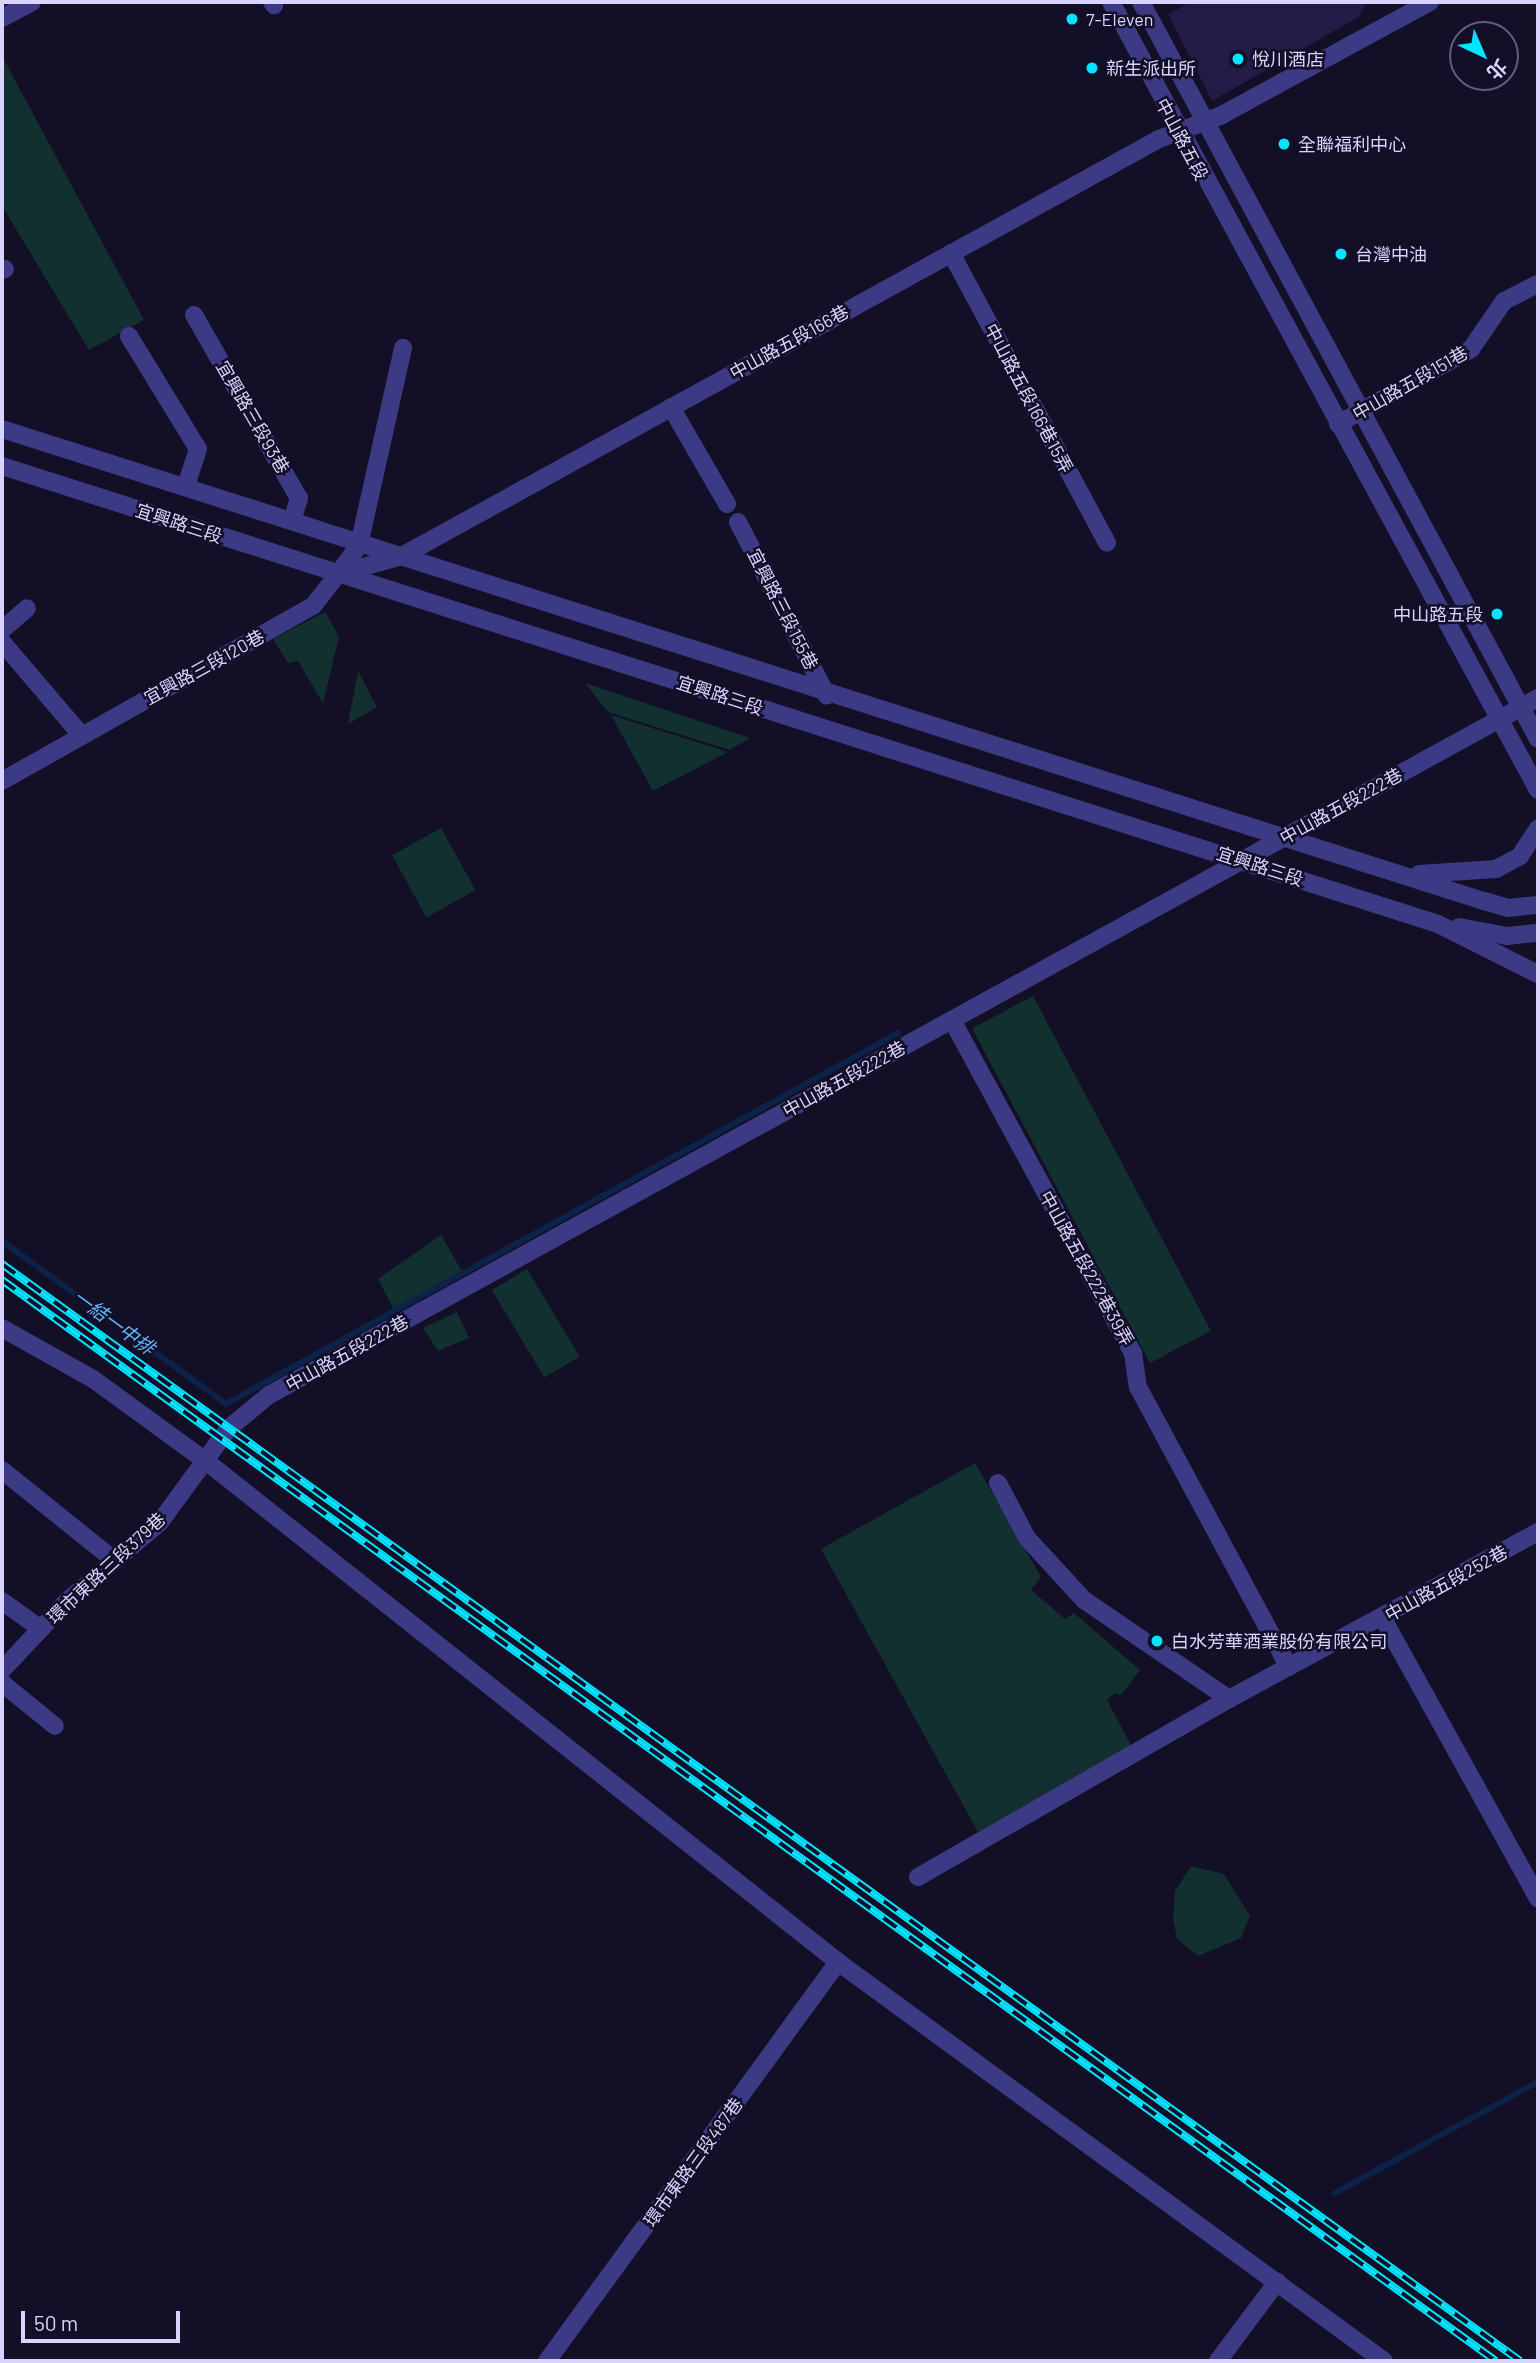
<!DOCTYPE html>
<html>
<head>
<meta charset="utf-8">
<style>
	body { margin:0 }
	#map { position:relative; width:1540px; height:2363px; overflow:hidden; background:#130f26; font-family:Barlow,"Noto Sans TC",sans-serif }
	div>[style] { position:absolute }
	.green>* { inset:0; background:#12302f; transform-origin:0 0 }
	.stream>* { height:6px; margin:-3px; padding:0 3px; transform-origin:3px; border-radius:3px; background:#0c2248 }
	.building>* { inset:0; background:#241b47 }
	.minor>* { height:18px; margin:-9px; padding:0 9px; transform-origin:9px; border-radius:9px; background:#3d3a85 }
	.rail>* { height:8px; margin-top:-4px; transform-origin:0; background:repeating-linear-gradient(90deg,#130f26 0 16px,#00e5ff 0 32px); box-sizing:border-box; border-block:2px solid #00e5ff }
	.dots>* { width:19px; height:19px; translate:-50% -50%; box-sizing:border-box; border:4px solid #130f26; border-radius:50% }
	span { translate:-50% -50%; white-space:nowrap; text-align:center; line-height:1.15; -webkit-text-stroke:5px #130f26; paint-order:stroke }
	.poi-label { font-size:18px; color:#d9d4ff }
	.left { translate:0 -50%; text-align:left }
	.right { translate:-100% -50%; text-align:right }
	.street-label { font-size:18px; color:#d9d4ff }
	.water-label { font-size:19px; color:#62b6ff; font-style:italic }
	.frame { position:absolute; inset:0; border:4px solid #d9d4ff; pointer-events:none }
	.north { position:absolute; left:1449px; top:21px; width:70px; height:70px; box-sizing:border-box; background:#130f26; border:2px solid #625e7d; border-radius:50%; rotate:136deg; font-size:19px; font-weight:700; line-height:28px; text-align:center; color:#d9d4ff }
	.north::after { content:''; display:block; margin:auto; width:24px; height:32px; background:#00e5ff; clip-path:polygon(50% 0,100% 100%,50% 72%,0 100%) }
	.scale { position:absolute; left:21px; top:2311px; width:159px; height:32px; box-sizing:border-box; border:4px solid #d9d4ff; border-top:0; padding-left:9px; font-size:21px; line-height:24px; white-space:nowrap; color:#d9d4ff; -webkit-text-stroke:5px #130f26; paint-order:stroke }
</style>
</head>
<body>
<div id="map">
	<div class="green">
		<div style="clip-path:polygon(2px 56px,144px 320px,89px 350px,2px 206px)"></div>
		<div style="clip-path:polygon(325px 612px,339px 637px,323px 703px,298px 661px,288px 663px,273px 639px)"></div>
		<div style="clip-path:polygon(358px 671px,377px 707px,348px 724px)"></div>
		<div style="clip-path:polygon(585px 683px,750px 738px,730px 750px,608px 712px)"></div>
		<div style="clip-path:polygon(611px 715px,728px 752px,653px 791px)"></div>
		<div style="left:441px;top:828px;width:71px;height:56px;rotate:61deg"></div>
		<div style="left:1033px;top:996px;width:379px;height:69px;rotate:62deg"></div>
		<div style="clip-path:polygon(441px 1235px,463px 1273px,395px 1312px,378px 1279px)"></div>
		<div style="left:527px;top:1269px;width:102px;height:41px;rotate:59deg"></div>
		<div style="clip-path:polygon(457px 1312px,469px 1338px,438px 1351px,423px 1328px)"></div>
		<div style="clip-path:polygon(975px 1463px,1041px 1577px,1031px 1590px,1065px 1619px,1074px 1613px,1140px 1670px,1121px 1695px,1115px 1693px,1107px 1700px,1132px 1747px,978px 1832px,821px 1549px)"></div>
		<div style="clip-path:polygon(1191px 1866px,1224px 1874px,1250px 1916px,1241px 1938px,1198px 1956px,1177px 1939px,1173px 1919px,1175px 1891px)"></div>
	</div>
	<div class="stream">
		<div style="left:2px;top:1241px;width:277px;rotate:36deg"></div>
		<div style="left:226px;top:1404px;width:768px;rotate:-28.9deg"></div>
		<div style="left:1335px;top:2193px;width:231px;rotate:-28.7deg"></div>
	</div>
	<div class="building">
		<div style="clip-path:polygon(1191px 2px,1367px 2px,1359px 17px,1212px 101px,1168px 14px)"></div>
	</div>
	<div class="minor">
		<div style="left:272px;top:2px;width:4px;rotate:56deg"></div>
		<div style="left:1111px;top:2px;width:896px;rotate:61.55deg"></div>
		<div style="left:1141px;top:2px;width:837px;rotate:61.69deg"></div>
		<div style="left:2px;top:18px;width:34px;rotate:-28deg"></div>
		<div style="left:951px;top:253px;width:329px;rotate:61.7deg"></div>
		<div style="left:2px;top:270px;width:3px;rotate:-18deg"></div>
		<div style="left:194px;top:315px;width:211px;rotate:60.2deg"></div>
		<div style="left:299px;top:498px;width:24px;rotate:107deg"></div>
		<div style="left:129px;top:336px;width:132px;rotate:58.6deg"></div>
		<div style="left:198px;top:449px;width:40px;rotate:108deg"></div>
		<div style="left:671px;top:407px;width:112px;rotate:60deg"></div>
		<div style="left:1338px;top:424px;width:153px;rotate:-29.4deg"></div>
		<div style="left:1471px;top:349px;width:58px;rotate:-55.5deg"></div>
		<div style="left:1504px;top:301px;width:38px;rotate:-27deg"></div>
		<div style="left:2px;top:429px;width:1555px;rotate:17.67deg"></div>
		<div style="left:1484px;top:901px;width:25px;rotate:16deg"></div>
		<div style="left:1508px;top:908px;width:30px;rotate:-6deg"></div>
		<div style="left:2px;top:466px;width:1507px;rotate:17.69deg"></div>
		<div style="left:1438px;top:924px;width:112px;rotate:26.6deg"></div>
		<div style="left:738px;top:522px;width:195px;rotate:62.9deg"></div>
		<div style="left:338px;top:574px;width:36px;rotate:-54deg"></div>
		<div style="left:359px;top:545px;width:202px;rotate:-77.4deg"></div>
		<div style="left:2px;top:630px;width:33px;rotate:-41deg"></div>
		<div style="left:2px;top:642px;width:123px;rotate:49.6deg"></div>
		<div style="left:2px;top:781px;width:357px;rotate:-29.4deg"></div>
		<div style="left:313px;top:606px;width:41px;rotate:-52deg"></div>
		<div style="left:338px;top:574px;width:66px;rotate:-15.7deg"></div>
		<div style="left:402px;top:556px;width:864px;rotate:-28.85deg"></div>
		<div style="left:1159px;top:139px;width:65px;rotate:-20.7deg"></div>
		<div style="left:1220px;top:116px;width:239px;rotate:-28.5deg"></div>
		<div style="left:1419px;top:874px;width:77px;rotate:-3.7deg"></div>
		<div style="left:1496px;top:869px;width:27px;rotate:-28deg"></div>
		<div style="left:1520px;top:856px;width:33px;rotate:-57deg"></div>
		<div style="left:1459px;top:927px;width:49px;rotate:10.6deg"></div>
		<div style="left:1507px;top:936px;width:31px;rotate:-6deg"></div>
		<div style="left:952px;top:1020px;width:379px;rotate:61.5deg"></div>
		<div style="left:1133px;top:1353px;width:34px;rotate:82deg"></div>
		<div style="left:1138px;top:1387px;width:318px;rotate:61.7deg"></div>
		<div style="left:2px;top:1328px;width:104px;rotate:29.3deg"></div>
		<div style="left:93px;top:1379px;width:141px;rotate:36.1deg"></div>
		<div style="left:207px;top:1462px;width:805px;rotate:38.39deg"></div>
		<div style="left:838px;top:1962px;width:676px;rotate:36.16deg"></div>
		<div style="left:2px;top:1470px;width:144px;rotate:38.8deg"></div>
		<div style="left:998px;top:1483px;width:62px;rotate:62.2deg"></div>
		<div style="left:1027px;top:1538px;width:84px;rotate:47.4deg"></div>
		<div style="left:1084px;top:1600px;width:176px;rotate:34.3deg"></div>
		<div style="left:1229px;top:1699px;width:351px;rotate:-28.4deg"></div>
		<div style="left:2px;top:1601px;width:48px;rotate:35.7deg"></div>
		<div style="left:1382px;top:1617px;width:322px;rotate:61deg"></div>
		<div style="left:2px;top:1670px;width:95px;rotate:-46.7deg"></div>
		<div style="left:67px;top:1601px;width:122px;rotate:-40.3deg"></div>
		<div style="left:160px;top:1522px;width:115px;rotate:-53.8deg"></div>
		<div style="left:228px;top:1429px;width:53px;rotate:-39.7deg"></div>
		<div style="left:269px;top:1395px;width:1448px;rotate:-28.78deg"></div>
		<div style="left:2px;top:1683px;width:68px;rotate:39.1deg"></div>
		<div style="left:918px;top:1877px;width:358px;rotate:-29.8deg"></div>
		<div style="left:547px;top:2361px;width:494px;rotate:-53.9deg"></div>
		<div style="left:1218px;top:2361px;width:99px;rotate:-53.2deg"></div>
	</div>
	<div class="rail">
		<div style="left:2px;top:1264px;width:1873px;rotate:35.85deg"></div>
		<div style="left:2px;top:1280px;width:1844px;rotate:35.89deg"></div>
	</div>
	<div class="dots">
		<div style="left:1072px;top:19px;background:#00e5ff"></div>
		<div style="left:1238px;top:59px;background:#00e5ff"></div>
		<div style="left:1092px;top:68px;background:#00e5ff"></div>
		<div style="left:1284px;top:144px;background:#00e5ff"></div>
		<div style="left:1341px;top:254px;background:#00e5ff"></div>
		<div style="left:1497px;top:614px;background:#00e5ff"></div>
		<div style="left:1157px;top:1641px;background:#00e5ff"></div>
	</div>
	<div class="poi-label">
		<span class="left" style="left:1086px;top:19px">7-Eleven</span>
		<span class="left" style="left:1252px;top:59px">悅川酒店</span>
		<span class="left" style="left:1106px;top:68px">新生派出所</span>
		<span class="left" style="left:1298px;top:144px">全聯福利中心</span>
		<span class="left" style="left:1355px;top:254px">台灣中油</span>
		<span class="right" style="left:1483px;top:614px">中山路五段</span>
		<span class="left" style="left:1171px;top:1641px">白水芳華酒業股份有限公司</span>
	</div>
	<div class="street-label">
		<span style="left:1182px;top:139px;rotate:62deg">中山路五段</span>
		<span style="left:789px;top:342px;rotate:-29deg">中山路五段166巷</span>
		<span style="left:1410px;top:383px;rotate:-30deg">中山路五段151巷</span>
		<span style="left:1029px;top:398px;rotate:62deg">中山路五段166巷15弄</span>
		<span style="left:253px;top:417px;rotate:60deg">宜興路三段93巷</span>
		<span style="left:179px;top:523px;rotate:18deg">宜興路三段</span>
		<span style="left:783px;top:609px;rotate:63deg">宜興路三段155巷</span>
		<span style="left:204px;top:667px;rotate:-29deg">宜興路三段120巷</span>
		<span style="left:720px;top:695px;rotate:18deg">宜興路三段</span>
		<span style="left:1341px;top:806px;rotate:-29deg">中山路五段222巷</span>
		<span style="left:1260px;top:866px;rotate:18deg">宜興路三段</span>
		<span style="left:844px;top:1079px;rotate:-29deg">中山路五段222巷</span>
		<span style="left:1087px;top:1268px;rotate:61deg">中山路五段222巷39弄</span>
		<span style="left:347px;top:1353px;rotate:-29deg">中山路五段222巷</span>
		<span style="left:106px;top:1568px;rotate:-43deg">環市東路三段379巷</span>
		<span style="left:1446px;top:1583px;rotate:-29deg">中山路五段252巷</span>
		<span style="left:693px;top:2162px;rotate:-54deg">環市東路三段487巷</span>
	</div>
	<div class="water-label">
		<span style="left:114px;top:1322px;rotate:36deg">一結一中排</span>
	</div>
	<div class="frame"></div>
	<div class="north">北</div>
	<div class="scale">50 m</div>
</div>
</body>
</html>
